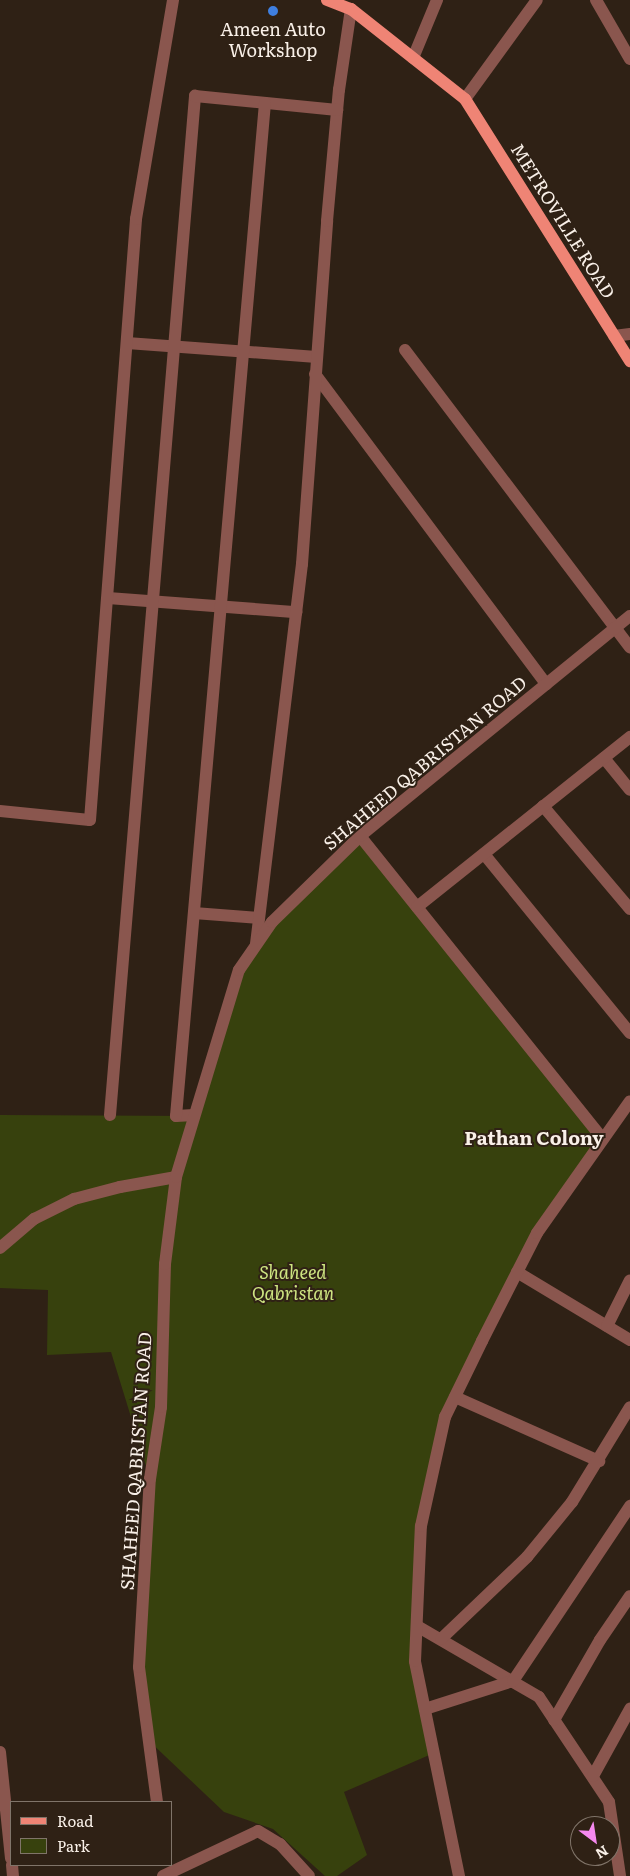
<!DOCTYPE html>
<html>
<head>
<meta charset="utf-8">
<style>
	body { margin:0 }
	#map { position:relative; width:630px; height:1876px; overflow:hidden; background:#2f2115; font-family:Literata,serif }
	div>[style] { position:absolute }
	.green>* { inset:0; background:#37410d }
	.minor>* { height:12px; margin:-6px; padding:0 6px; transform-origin:6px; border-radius:6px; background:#8a564e }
	.major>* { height:12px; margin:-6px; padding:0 6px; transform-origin:6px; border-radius:6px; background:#ef8475 }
	.dots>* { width:14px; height:14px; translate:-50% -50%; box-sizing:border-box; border:2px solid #2f2115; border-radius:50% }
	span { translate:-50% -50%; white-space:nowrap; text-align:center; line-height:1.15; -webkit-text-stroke:4px #2f2115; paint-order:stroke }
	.poi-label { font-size:18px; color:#f9f0e8 }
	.street-label { font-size:18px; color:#f9f0e8 }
	.park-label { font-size:18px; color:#cde481; font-style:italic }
	.neighbourhood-label { font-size:19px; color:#f9f0e8; font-weight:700 }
	.legend { position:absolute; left:10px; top:1801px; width:162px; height:65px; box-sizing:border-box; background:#2f2115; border:1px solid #807469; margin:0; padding:6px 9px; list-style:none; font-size:15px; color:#f9f0e8 }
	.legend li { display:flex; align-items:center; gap:10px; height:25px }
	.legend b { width:25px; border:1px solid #807469 }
	.north { position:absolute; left:570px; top:1816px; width:50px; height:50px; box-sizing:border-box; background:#2f2115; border:1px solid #807469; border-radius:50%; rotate:149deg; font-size:14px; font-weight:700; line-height:20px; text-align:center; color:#f9f0e8 }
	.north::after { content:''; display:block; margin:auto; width:18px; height:22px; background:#f589ef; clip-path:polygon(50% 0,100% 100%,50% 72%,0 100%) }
</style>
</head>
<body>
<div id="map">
	<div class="green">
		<div style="clip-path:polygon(357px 840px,603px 1138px,537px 1233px,445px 1417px,421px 1526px,415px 1661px,434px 1753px,344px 1792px,367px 1855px,337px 1876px,325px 1876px,273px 1829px,224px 1812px,147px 1739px,139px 1667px,150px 1479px,111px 1352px,47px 1355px,48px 1290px,0 1288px,0 1115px,194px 1116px,239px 970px,272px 922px)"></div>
	</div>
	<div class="minor">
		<div style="left:596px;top:0;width:68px;rotate:60deg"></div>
		<div style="left:413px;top:58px;width:63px;rotate:-67.5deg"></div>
		<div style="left:465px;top:99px;width:122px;rotate:-54deg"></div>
		<div style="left:614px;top:336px;width:16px;rotate:-7deg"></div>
		<div style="left:127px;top:343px;width:190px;rotate:4.2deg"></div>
		<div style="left:405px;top:350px;width:373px;rotate:52.9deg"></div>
		<div style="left:315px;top:374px;width:387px;rotate:53.3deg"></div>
		<div style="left:108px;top:598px;width:189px;rotate:4.3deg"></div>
		<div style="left:604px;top:758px;width:41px;rotate:50.9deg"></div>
		<div style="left:543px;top:806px;width:135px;rotate:49.8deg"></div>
		<div style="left:0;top:811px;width:90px;rotate:5.7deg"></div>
		<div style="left:90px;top:820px;width:603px;rotate:-85.62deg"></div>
		<div style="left:136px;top:219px;width:222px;rotate:-80.4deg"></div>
		<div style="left:360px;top:836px;width:388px;rotate:51.3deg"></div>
		<div style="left:484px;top:854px;width:231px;rotate:50.8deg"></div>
		<div style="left:417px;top:907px;width:273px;rotate:-38.6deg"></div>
		<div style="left:194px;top:913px;width:65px;rotate:4.4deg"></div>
		<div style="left:256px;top:944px;width:383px;rotate:-83.1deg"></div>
		<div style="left:302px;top:564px;width:344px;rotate:-85.8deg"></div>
		<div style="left:327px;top:221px;width:132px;rotate:-84.8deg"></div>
		<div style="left:339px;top:90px;width:82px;rotate:-81.6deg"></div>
		<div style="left:110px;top:1115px;width:1023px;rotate:-85.23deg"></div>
		<div style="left:195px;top:96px;width:143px;rotate:5.6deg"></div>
		<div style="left:194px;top:1115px;width:18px;rotate:177deg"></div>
		<div style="left:176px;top:1116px;width:1017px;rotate:-84.98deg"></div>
		<div style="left:0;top:1248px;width:45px;rotate:-40.5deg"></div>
		<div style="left:34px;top:1219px;width:45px;rotate:-26.6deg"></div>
		<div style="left:74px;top:1199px;width:48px;rotate:-14.6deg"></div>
		<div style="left:120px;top:1187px;width:57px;rotate:-10.1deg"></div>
		<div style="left:517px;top:1272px;width:132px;rotate:31deg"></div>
		<div style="left:607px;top:1326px;width:51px;rotate:-63.4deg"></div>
		<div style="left:455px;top:1397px;width:158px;rotate:24deg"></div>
		<div style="left:417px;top:1626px;width:141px;rotate:30.2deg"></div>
		<div style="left:539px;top:1697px;width:126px;rotate:56.3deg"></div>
		<div style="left:609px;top:1802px;width:75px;rotate:81.5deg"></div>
		<div style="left:441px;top:1639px;width:119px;rotate:-43.6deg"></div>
		<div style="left:527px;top:1557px;width:71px;rotate:-50.7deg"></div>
		<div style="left:572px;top:1502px;width:111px;rotate:-58.6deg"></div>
		<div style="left:425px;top:1709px;width:92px;rotate:-17.7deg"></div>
		<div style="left:513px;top:1681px;width:211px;rotate:-56.2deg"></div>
		<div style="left:554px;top:1720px;width:92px;rotate:-60.1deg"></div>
		<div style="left:600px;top:1640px;width:53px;rotate:-55.7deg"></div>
		<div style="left:0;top:1752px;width:107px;rotate:84.1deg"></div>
		<div style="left:593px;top:1776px;width:77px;rotate:-61.1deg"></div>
		<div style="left:157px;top:1802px;width:136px;rotate:-97.6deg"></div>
		<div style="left:139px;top:1667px;width:188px;rotate:-86.7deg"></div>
		<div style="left:150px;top:1479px;width:73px;rotate:-81.3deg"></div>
		<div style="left:161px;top:1407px;width:143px;rotate:-88.4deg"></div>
		<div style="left:165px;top:1264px;width:88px;rotate:-82.8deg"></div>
		<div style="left:176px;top:1177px;width:216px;rotate:-73.1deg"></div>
		<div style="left:239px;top:970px;width:58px;rotate:-55.5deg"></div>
		<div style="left:272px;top:922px;width:123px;rotate:-44.3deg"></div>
		<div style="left:360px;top:836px;width:348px;rotate:-39.2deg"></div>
		<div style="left:12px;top:1865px;width:11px;rotate:85deg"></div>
		<div style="left:163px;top:1876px;width:105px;rotate:-25.3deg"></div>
		<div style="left:258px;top:1831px;width:26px;rotate:31deg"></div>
		<div style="left:280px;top:1844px;width:43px;rotate:47.8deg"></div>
		<div style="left:459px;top:1876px;width:219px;rotate:-101.6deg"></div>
		<div style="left:415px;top:1661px;width:135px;rotate:-87.5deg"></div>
		<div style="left:421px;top:1526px;width:112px;rotate:-77.6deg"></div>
		<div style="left:445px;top:1417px;width:85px;rotate:-64deg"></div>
		<div style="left:482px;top:1341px;width:121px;rotate:-63deg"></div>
		<div style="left:537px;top:1233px;width:161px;rotate:-54.8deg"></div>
	</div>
	<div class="major">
		<div style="left:327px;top:0;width:26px;rotate:21deg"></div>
		<div style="left:351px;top:9px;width:145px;rotate:38.3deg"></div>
		<div style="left:465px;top:99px;width:310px;rotate:57.8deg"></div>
	</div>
	<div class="dots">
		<div style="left:273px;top:11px;background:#3f7fe0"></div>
	</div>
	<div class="poi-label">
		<span style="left:273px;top:40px">Ameen Auto<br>Workshop</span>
	</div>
	<div class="street-label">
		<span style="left:563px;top:221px;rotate:58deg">METROVILLE ROAD</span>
		<span style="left:425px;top:763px;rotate:-40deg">SHAHEED QABRISTAN ROAD</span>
		<span style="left:136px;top:1461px;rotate:-86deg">SHAHEED QABRISTAN ROAD</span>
	</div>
	<div class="park-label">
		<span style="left:293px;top:1283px">Shaheed<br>Qabristan</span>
	</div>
	<div class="neighbourhood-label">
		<span style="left:534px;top:1138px">Pathan Colony</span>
	</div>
	<ul class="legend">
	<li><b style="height:6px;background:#ef8475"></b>Road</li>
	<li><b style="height:14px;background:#37410d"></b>Park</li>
	</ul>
	<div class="north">N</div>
</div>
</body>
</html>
